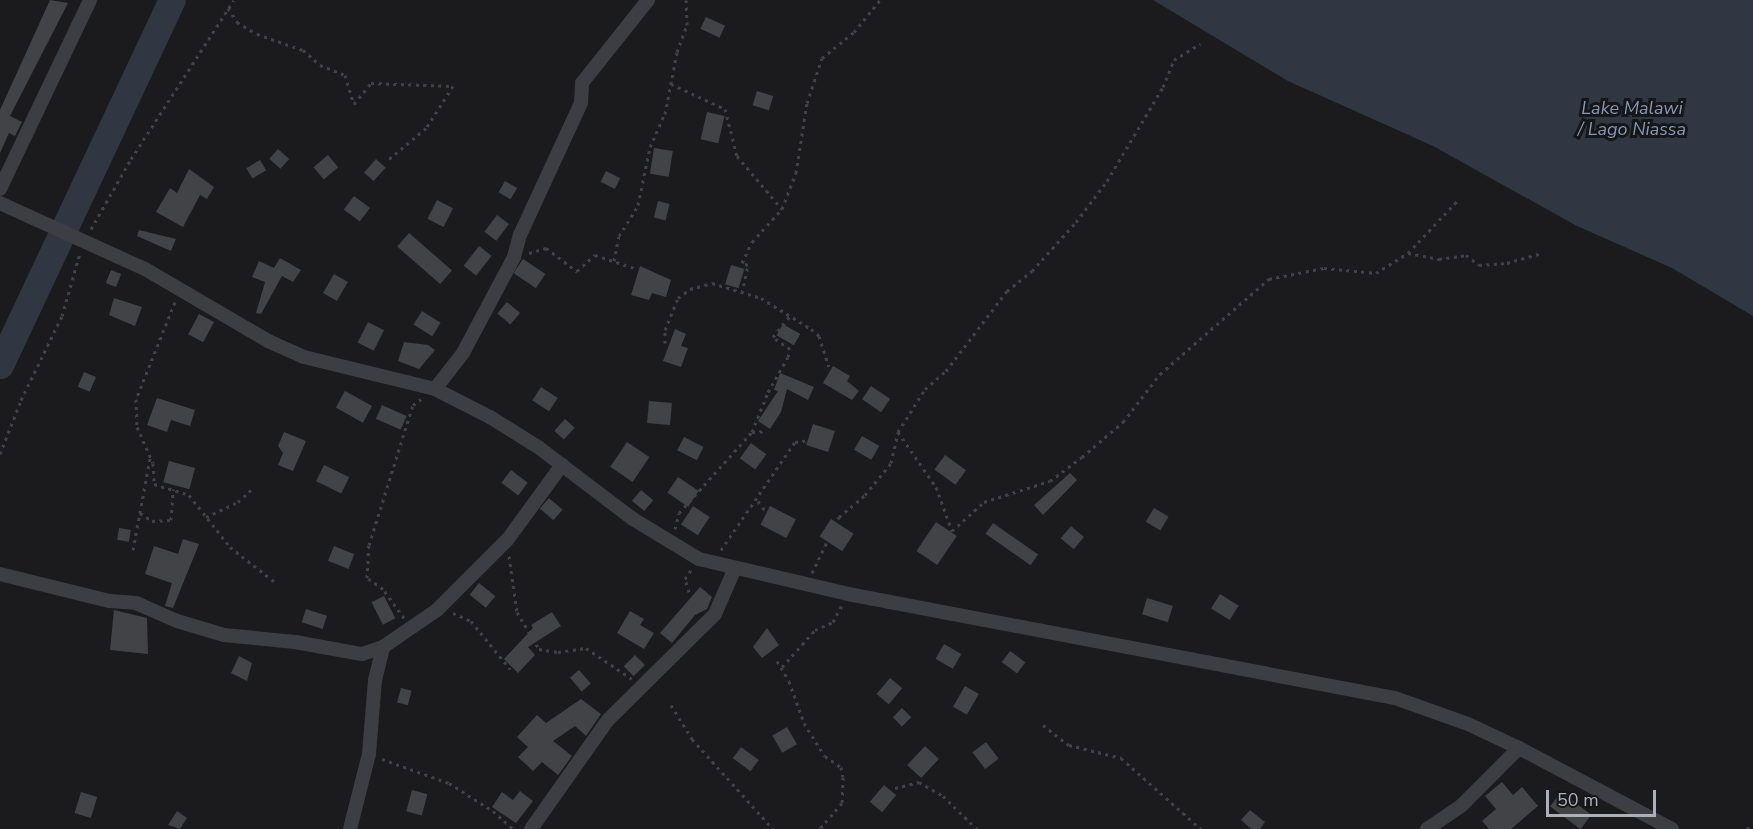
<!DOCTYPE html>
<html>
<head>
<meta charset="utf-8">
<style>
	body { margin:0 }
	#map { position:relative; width:1753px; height:829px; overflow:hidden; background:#1b1b1d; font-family:"Nunito Sans",sans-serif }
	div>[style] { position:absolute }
	.water>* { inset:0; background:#303742 }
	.river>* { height:27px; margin:-13.5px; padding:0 13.5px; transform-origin:13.5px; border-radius:13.5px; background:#303742 }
	.building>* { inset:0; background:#424347; transform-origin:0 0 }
	.path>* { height:3px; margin-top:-1.5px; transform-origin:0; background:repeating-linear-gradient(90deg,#414249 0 3px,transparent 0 7.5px) }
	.street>* { height:14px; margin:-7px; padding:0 7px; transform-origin:7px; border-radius:7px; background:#3d3d44 }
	span { translate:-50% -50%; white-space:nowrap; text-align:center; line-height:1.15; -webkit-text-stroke:6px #161518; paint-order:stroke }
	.water-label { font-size:18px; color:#8598b7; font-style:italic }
	.scale { position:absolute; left:1546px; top:790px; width:110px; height:27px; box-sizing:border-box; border:3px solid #adafbc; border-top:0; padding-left:8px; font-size:18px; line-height:21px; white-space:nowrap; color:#adafbc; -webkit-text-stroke:4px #161518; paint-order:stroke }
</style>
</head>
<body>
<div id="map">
	<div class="water">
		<div style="clip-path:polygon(1153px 0,1753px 0,1753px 316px,1672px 268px,1577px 226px,1433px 146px,1288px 81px)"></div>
	</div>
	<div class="river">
		<div style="left:0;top:365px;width:403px;rotate:-64.8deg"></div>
	</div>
	<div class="building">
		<div style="clip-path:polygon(50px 0,68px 3px,10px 116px,22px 122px,15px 136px,9px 133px,0 153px,0 110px)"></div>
		<div style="left:706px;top:17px;width:21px;height:13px;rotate:25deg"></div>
		<div style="left:757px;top:91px;width:17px;height:15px;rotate:17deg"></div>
		<div style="left:707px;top:112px;width:18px;height:28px;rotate:13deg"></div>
		<div style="left:654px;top:148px;width:19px;height:26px;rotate:9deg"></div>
		<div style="left:278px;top:149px;width:15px;height:13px;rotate:42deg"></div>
		<div style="left:328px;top:155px;width:16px;height:19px;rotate:50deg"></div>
		<div style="left:376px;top:159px;width:13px;height:18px;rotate:42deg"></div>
		<div style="left:260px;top:160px;width:12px;height:16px;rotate:59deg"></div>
		<div style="clip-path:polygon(189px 169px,214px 187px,207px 199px,200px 195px,183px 227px,156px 212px,170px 188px,177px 193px)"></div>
		<div style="left:606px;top:171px;width:16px;height:12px;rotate:27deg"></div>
		<div style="left:505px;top:181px;width:14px;height:13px;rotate:30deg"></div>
		<div style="left:354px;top:196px;width:20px;height:17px;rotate:37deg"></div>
		<div style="left:437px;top:200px;width:18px;height:21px;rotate:27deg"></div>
		<div style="left:658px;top:201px;width:12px;height:17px;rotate:14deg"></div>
		<div style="left:497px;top:215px;width:15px;height:21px;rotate:37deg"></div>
		<div style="clip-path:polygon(139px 230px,176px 239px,171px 251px,137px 236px)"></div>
		<div style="left:409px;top:233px;width:57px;height:18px;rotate:41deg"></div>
		<div style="left:479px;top:246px;width:16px;height:25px;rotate:38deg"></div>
		<div style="clip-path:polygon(280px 258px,301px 270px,293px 282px,282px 276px,261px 314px,256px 313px,265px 282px,252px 277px,259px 261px,274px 268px)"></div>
		<div style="left:523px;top:259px;width:27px;height:17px;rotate:34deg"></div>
		<div style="left:731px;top:265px;width:14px;height:20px;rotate:17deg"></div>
		<div style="clip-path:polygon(640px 266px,671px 280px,666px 297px,652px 293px,649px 300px,631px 295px)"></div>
		<div style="left:111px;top:270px;width:11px;height:14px;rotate:22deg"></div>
		<div style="left:334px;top:274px;width:16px;height:22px;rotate:30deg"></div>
		<div style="clip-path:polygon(114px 298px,142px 307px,135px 326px,109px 315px)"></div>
		<div style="left:507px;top:302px;width:17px;height:15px;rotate:40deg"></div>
		<div style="left:422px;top:311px;width:22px;height:16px;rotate:32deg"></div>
		<div style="left:199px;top:314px;width:17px;height:23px;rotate:28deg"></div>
		<div style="left:368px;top:322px;width:18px;height:23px;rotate:27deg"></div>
		<div style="left:783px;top:324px;width:20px;height:13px;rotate:30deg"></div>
		<div style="clip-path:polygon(675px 329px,686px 334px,681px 346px,688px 348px,681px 367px,663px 361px)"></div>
		<div style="clip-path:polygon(404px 342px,428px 345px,435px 350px,419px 369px,398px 361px)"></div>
		<div style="clip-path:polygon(833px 366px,850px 376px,847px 381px,859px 391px,852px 400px,823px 383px)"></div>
		<div style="left:84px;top:372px;width:13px;height:16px;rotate:23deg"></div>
		<div style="clip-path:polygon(780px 373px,814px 387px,808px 400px,787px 389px,781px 412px,770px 429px,758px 421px,778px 391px,774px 390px)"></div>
		<div style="left:871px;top:386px;width:23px;height:16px;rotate:34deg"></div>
		<div style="left:541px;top:387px;width:20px;height:16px;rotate:33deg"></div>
		<div style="left:345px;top:391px;width:31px;height:19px;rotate:29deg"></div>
		<div style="clip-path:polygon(157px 398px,195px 410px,190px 426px,171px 420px,167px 432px,147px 425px)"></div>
		<div style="left:649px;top:401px;width:23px;height:22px;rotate:5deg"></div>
		<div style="left:382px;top:405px;width:27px;height:15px;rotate:24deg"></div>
		<div style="left:565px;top:419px;width:13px;height:16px;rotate:42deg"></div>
		<div style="left:813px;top:424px;width:23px;height:22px;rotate:18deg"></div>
		<div style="clip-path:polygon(284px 432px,306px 441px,293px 471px,278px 465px,283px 453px,278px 446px)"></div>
		<div style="left:862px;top:436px;width:20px;height:16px;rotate:30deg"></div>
		<div style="left:684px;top:437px;width:22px;height:15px;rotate:27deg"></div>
		<div style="left:627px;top:442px;width:27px;height:30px;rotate:34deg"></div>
		<div style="left:751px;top:443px;width:19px;height:19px;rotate:36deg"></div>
		<div style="left:945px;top:455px;width:26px;height:18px;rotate:36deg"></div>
		<div style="left:169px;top:461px;width:27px;height:22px;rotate:15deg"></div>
		<div style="left:324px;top:465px;width:28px;height:18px;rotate:26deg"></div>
		<div style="left:511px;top:470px;width:21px;height:16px;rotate:37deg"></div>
		<div style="clip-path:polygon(1070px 473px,1077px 480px,1043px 515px,1034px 505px)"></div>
		<div style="left:678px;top:477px;width:25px;height:19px;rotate:34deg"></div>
		<div style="left:641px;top:490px;width:16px;height:14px;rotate:40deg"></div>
		<div style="left:549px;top:498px;width:18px;height:14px;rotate:41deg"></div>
		<div style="left:693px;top:506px;width:20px;height:22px;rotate:33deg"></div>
		<div style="left:770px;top:506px;width:29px;height:21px;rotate:27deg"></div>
		<div style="left:1154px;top:508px;width:17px;height:16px;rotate:31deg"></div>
		<div style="left:831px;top:519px;width:27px;height:21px;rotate:33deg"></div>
		<div style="left:936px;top:522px;width:25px;height:35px;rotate:34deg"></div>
		<div style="left:993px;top:523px;width:55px;height:13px;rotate:35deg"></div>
		<div style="left:1071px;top:526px;width:17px;height:16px;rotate:40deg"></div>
		<div style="left:119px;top:528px;width:12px;height:12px;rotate:9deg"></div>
		<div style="clip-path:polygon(183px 539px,199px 544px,173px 608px,165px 606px,172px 583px,145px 574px,154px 546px,178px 554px)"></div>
		<div style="left:334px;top:546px;width:22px;height:16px;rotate:22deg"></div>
		<div style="left:479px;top:583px;width:21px;height:15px;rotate:39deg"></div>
		<div style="clip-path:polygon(700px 587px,712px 597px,707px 609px,695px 615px,672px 643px,660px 633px)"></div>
		<div style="left:1220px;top:594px;width:22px;height:17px;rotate:32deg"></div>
		<div style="left:384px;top:596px;width:25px;height:14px;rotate:63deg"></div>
		<div style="left:1147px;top:598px;width:27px;height:17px;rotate:17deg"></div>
		<div style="left:306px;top:609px;width:22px;height:14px;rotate:18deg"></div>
		<div style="clip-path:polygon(114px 610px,147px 618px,148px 654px,110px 650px)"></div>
		<div style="clip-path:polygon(630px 611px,644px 619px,640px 625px,654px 633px,644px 649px,617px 633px)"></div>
		<div style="clip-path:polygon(552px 612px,561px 626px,528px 647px,535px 655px,518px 673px,504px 659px,533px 628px,531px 625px)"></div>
		<div style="clip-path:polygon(767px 628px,779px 645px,762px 658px,753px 647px)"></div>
		<div style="left:944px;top:644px;width:20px;height:17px;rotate:30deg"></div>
		<div style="left:1010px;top:651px;width:19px;height:14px;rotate:36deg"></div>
		<div style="left:635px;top:655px;width:14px;height:16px;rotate:45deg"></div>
		<div style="clip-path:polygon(239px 656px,252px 663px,247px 681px,231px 673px)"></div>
		<div style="left:579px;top:670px;width:18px;height:12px;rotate:49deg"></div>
		<div style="left:890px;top:678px;width:16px;height:21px;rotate:40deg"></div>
		<div style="left:965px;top:686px;width:16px;height:24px;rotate:30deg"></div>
		<div style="left:401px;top:688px;width:11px;height:15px;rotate:15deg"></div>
		<div style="clip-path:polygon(581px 699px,601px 714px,586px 736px,575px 726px,553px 741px,572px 756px,558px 775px,542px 762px,533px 771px,518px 757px,528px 747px,517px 737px,537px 715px,546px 723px)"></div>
		<div style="left:902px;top:708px;width:13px;height:13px;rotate:45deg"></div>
		<div style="left:787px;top:727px;width:20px;height:17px;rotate:60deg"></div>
		<div style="left:986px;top:742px;width:21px;height:17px;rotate:53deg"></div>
		<div style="left:925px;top:746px;width:19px;height:26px;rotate:43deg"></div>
		<div style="left:741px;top:747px;width:22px;height:14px;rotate:36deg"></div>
		<div style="clip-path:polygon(1502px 782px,1513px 795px,1522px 787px,1538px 806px,1511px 829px,1489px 829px,1482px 821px,1496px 809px,1485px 796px)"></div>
		<div style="left:884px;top:785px;width:16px;height:22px;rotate:40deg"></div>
		<div style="left:412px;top:790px;width:16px;height:22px;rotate:15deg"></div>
		<div style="clip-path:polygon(520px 791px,533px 801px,516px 823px,492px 807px,502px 792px,513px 800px)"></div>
		<div style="left:81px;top:792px;width:17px;height:22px;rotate:17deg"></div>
		<div style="left:1561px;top:792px;width:38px;height:18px;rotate:37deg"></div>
		<div style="clip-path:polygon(1250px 810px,1265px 822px,1260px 829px,1251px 829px,1241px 820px)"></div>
		<div style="clip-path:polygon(177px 811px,187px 818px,180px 829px,168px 825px)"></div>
	</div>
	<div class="path">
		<div style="left:228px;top:8px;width:17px;rotate:57deg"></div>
		<div style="left:237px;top:22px;width:23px;rotate:31deg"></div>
		<div style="left:257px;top:34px;width:49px;rotate:19.2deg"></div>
		<div style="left:303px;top:50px;width:23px;rotate:41deg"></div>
		<div style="left:320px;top:65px;width:27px;rotate:22deg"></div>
		<div style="left:345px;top:75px;width:30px;rotate:73deg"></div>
		<div style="left:671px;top:84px;width:60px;rotate:24.8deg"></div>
		<div style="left:725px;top:109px;width:49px;rotate:75.7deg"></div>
		<div style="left:737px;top:156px;width:70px;rotate:49.7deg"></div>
		<div style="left:354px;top:104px;width:27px;rotate:-51deg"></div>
		<div style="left:371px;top:83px;width:82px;rotate:2.1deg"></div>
		<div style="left:453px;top:86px;width:50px;rotate:122.7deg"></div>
		<div style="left:426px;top:128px;width:50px;rotate:139.9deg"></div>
		<div style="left:91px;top:229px;width:81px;rotate:-60.3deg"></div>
		<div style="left:131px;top:159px;width:189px;rotate:-57.1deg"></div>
		<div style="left:529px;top:253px;width:18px;rotate:-16deg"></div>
		<div style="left:546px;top:248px;width:39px;rotate:37deg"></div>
		<div style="left:577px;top:271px;width:24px;rotate:-42deg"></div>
		<div style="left:595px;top:255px;width:41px;rotate:18.4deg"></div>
		<div style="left:1408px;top:253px;width:74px;rotate:-46.6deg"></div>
		<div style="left:614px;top:261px;width:25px;rotate:-79deg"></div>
		<div style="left:619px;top:236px;width:36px;rotate:-58deg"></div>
		<div style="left:638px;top:205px;width:59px;rotate:-78.3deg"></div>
		<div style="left:650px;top:147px;width:36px;rotate:-66deg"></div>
		<div style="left:665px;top:114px;width:63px;rotate:-79deg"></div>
		<div style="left:677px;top:52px;width:29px;rotate:-70deg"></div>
		<div style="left:687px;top:25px;width:25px;rotate:-92deg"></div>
		<div style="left:742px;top:293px;width:29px;rotate:-78deg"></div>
		<div style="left:748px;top:265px;width:6px;rotate:-162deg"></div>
		<div style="left:742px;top:263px;width:23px;rotate:-65deg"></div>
		<div style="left:752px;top:242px;width:45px;rotate:-47.7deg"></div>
		<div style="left:782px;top:209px;width:39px;rotate:-69deg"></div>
		<div style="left:796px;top:173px;width:71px;rotate:-81.1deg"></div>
		<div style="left:807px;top:103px;width:47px;rotate:-71.6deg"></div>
		<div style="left:822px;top:58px;width:41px;rotate:-39.1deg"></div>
		<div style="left:854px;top:32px;width:41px;rotate:-50.9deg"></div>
		<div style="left:175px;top:302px;width:105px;rotate:111.9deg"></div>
		<div style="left:136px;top:399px;width:28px;rotate:88deg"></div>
		<div style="left:137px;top:427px;width:39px;rotate:66deg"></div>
		<div style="left:153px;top:463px;width:21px;rotate:87deg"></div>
		<div style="left:154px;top:484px;width:37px;rotate:17deg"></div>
		<div style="left:189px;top:495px;width:66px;rotate:51.7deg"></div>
		<div style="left:230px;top:547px;width:58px;rotate:38deg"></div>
		<div style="left:665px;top:343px;width:13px;rotate:-90deg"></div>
		<div style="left:665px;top:330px;width:35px;rotate:-68deg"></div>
		<div style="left:678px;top:298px;width:15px;rotate:-37deg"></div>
		<div style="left:690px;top:289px;width:23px;rotate:-15deg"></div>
		<div style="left:712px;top:283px;width:51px;rotate:17deg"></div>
		<div style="left:761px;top:298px;width:59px;rotate:31.8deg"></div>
		<div style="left:811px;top:329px;width:11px;rotate:41deg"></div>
		<div style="left:819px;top:336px;width:32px;rotate:72deg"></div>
		<div style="left:752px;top:432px;width:43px;rotate:-68.2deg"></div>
		<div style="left:768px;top:392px;width:40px;rotate:-60.3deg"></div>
		<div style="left:788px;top:357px;width:8px;rotate:-76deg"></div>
		<div style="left:790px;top:349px;width:21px;rotate:-145deg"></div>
		<div style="left:773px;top:337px;width:27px;rotate:-51deg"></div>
		<div style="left:898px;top:432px;width:67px;rotate:55.4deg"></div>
		<div style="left:936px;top:487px;width:47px;rotate:70deg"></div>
		<div style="left:952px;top:531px;width:43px;rotate:-42.2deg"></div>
		<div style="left:984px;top:502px;width:69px;rotate:-17.7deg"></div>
		<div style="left:1050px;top:481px;width:40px;rotate:-37deg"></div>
		<div style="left:1082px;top:457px;width:54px;rotate:-40.5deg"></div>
		<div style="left:1123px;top:422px;width:61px;rotate:-52.4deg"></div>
		<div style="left:1160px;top:374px;width:145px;rotate:-41.1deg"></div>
		<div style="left:1269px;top:279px;width:56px;rotate:-11.3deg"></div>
		<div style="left:1324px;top:268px;width:52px;rotate:5.5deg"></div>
		<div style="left:1376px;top:273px;width:38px;rotate:-32deg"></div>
		<div style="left:1408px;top:253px;width:32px;rotate:11deg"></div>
		<div style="left:1439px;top:259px;width:27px;rotate:-8deg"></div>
		<div style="left:1466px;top:255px;width:16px;rotate:38deg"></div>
		<div style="left:1479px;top:265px;width:28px;rotate:-4deg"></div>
		<div style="left:1507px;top:263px;width:37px;rotate:-16deg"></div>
		<div style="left:0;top:454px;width:58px;rotate:-68.7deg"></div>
		<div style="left:21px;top:400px;width:93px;rotate:-64deg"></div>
		<div style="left:62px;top:316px;width:66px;rotate:-74.1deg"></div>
		<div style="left:758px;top:501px;width:25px;rotate:53deg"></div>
		<div style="left:140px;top:513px;width:14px;rotate:34deg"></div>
		<div style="left:152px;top:521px;width:19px;rotate:-3deg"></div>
		<div style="left:171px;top:520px;width:31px;rotate:-86deg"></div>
		<div style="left:206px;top:517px;width:35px;rotate:-25deg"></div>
		<div style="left:238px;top:502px;width:22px;rotate:-43deg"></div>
		<div style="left:675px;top:529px;width:16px;rotate:-76deg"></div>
		<div style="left:679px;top:513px;width:109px;rotate:-48deg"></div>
		<div style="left:752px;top:432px;width:14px;rotate:-4deg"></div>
		<div style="left:133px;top:550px;width:94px;rotate:-79.5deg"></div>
		<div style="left:721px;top:550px;width:131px;rotate:-55.6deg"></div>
		<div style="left:795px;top:442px;width:16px;rotate:-7deg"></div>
		<div style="left:509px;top:556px;width:57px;rotate:81.9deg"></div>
		<div style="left:517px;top:612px;width:43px;rotate:59.3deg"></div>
		<div style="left:539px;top:649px;width:19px;rotate:9deg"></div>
		<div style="left:558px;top:652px;width:28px;rotate:-8deg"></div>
		<div style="left:586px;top:648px;width:55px;rotate:34deg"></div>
		<div style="left:812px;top:573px;width:62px;rotate:-64.3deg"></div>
		<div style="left:839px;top:517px;width:34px;rotate:-40deg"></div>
		<div style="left:865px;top:495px;width:41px;rotate:-50.9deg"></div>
		<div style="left:891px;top:463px;width:32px;rotate:-77deg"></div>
		<div style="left:898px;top:432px;width:51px;rotate:-57.9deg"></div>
		<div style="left:925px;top:389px;width:28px;rotate:-41deg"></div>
		<div style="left:946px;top:371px;width:101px;rotate:-52.7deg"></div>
		<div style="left:1007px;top:291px;width:32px;rotate:-39deg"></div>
		<div style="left:1032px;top:271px;width:66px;rotate:-48.1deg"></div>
		<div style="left:1076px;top:222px;width:51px;rotate:-52.9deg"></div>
		<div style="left:1107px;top:181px;width:109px;rotate:-59.2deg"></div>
		<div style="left:1163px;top:87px;width:29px;rotate:-68deg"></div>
		<div style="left:1174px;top:60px;width:31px;rotate:-32deg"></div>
		<div style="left:689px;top:592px;width:14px;rotate:-107deg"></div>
		<div style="left:685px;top:579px;width:11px;rotate:-56deg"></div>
		<div style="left:453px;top:613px;width:20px;rotate:24deg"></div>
		<div style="left:471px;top:621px;width:62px;rotate:50.9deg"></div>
		<div style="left:404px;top:618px;width:36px;rotate:-126deg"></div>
		<div style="left:383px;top:589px;width:19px;rotate:-145deg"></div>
		<div style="left:367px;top:578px;width:33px;rotate:-87deg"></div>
		<div style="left:369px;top:545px;width:147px;rotate:-72.6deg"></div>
		<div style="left:413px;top:405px;width:10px;rotate:-37deg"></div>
		<div style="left:777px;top:661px;width:23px;rotate:59deg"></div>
		<div style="left:789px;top:681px;width:45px;rotate:70.3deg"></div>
		<div style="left:804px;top:723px;width:39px;rotate:58deg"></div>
		<div style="left:825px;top:756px;width:19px;rotate:35deg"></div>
		<div style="left:841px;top:767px;width:10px;rotate:79deg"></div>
		<div style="left:843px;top:777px;width:26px;rotate:92deg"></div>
		<div style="left:842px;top:803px;width:35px;rotate:131deg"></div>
		<div style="left:782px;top:667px;width:50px;rotate:-48.3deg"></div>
		<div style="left:815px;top:630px;width:20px;rotate:-24deg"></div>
		<div style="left:833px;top:622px;width:19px;rotate:-62deg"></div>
		<div style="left:671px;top:705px;width:40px;rotate:58deg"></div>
		<div style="left:692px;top:739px;width:121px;rotate:48deg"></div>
		<div style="left:1043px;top:725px;width:33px;rotate:38deg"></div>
		<div style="left:1069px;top:745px;width:54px;rotate:14deg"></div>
		<div style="left:1121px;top:758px;width:107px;rotate:41.6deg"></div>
		<div style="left:382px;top:759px;width:71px;rotate:19.7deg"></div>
		<div style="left:449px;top:783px;width:52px;rotate:32.5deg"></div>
		<div style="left:493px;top:811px;width:27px;rotate:42deg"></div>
		<div style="left:895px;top:788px;width:25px;rotate:-14deg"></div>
		<div style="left:919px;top:782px;width:28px;rotate:30deg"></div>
		<div style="left:943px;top:796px;width:47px;rotate:44.1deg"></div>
		<div style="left:1747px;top:829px;width:8px;rotate:-40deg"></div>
	</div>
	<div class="street">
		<div style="left:0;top:189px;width:209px;rotate:-64.5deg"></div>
		<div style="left:0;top:203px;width:159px;rotate:24.5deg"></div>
		<div style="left:145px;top:269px;width:143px;rotate:30.3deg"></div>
		<div style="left:268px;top:341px;width:39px;rotate:24deg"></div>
		<div style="left:304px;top:357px;width:135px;rotate:13.7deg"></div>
		<div style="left:435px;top:389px;width:62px;rotate:27deg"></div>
		<div style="left:490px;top:417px;width:57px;rotate:32deg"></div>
		<div style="left:538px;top:447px;width:119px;rotate:37.2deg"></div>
		<div style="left:633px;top:519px;width:77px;rotate:31.2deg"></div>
		<div style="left:699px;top:559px;width:153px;rotate:13.2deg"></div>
		<div style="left:848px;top:594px;width:557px;rotate:10.77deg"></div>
		<div style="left:1395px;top:698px;width:77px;rotate:19.6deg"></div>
		<div style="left:1468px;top:724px;width:56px;rotate:25.2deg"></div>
		<div style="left:1519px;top:748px;width:173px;rotate:27.9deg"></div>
		<div style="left:435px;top:389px;width:46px;rotate:-52.1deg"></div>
		<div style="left:463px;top:353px;width:109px;rotate:-62deg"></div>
		<div style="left:514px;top:257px;width:23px;rotate:-75deg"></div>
		<div style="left:520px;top:235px;width:145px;rotate:-65.2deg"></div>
		<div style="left:581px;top:103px;width:20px;rotate:-87deg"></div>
		<div style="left:582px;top:83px;width:106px;rotate:-51.5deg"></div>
		<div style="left:0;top:574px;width:112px;rotate:13.9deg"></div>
		<div style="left:109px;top:601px;width:27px;rotate:4deg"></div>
		<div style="left:136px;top:603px;width:45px;rotate:23.7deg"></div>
		<div style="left:177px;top:621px;width:49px;rotate:16.6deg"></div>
		<div style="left:224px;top:635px;width:71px;rotate:5.6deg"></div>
		<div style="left:295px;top:642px;width:68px;rotate:10.2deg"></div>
		<div style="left:362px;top:654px;width:22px;rotate:-18deg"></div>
		<div style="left:383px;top:647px;width:65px;rotate:-34.4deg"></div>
		<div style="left:437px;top:610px;width:100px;rotate:-45deg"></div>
		<div style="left:508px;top:539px;width:92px;rotate:-53.9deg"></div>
		<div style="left:350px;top:829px;width:77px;rotate:-75.8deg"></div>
		<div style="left:369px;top:754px;width:74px;rotate:-85.4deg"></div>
		<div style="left:375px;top:680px;width:34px;rotate:-76deg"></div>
		<div style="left:531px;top:829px;width:133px;rotate:-54.8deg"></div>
		<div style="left:608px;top:720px;width:151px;rotate:-44.7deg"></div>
		<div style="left:715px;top:614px;width:50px;rotate:-66.5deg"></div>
		<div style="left:1427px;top:829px;width:41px;rotate:-34.1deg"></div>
		<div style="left:1461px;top:806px;width:82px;rotate:-45deg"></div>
	</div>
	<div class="water-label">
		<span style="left:1632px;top:119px">Lake Malawi<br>/ Lago Niassa</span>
	</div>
	<div class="scale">50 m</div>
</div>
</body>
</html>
